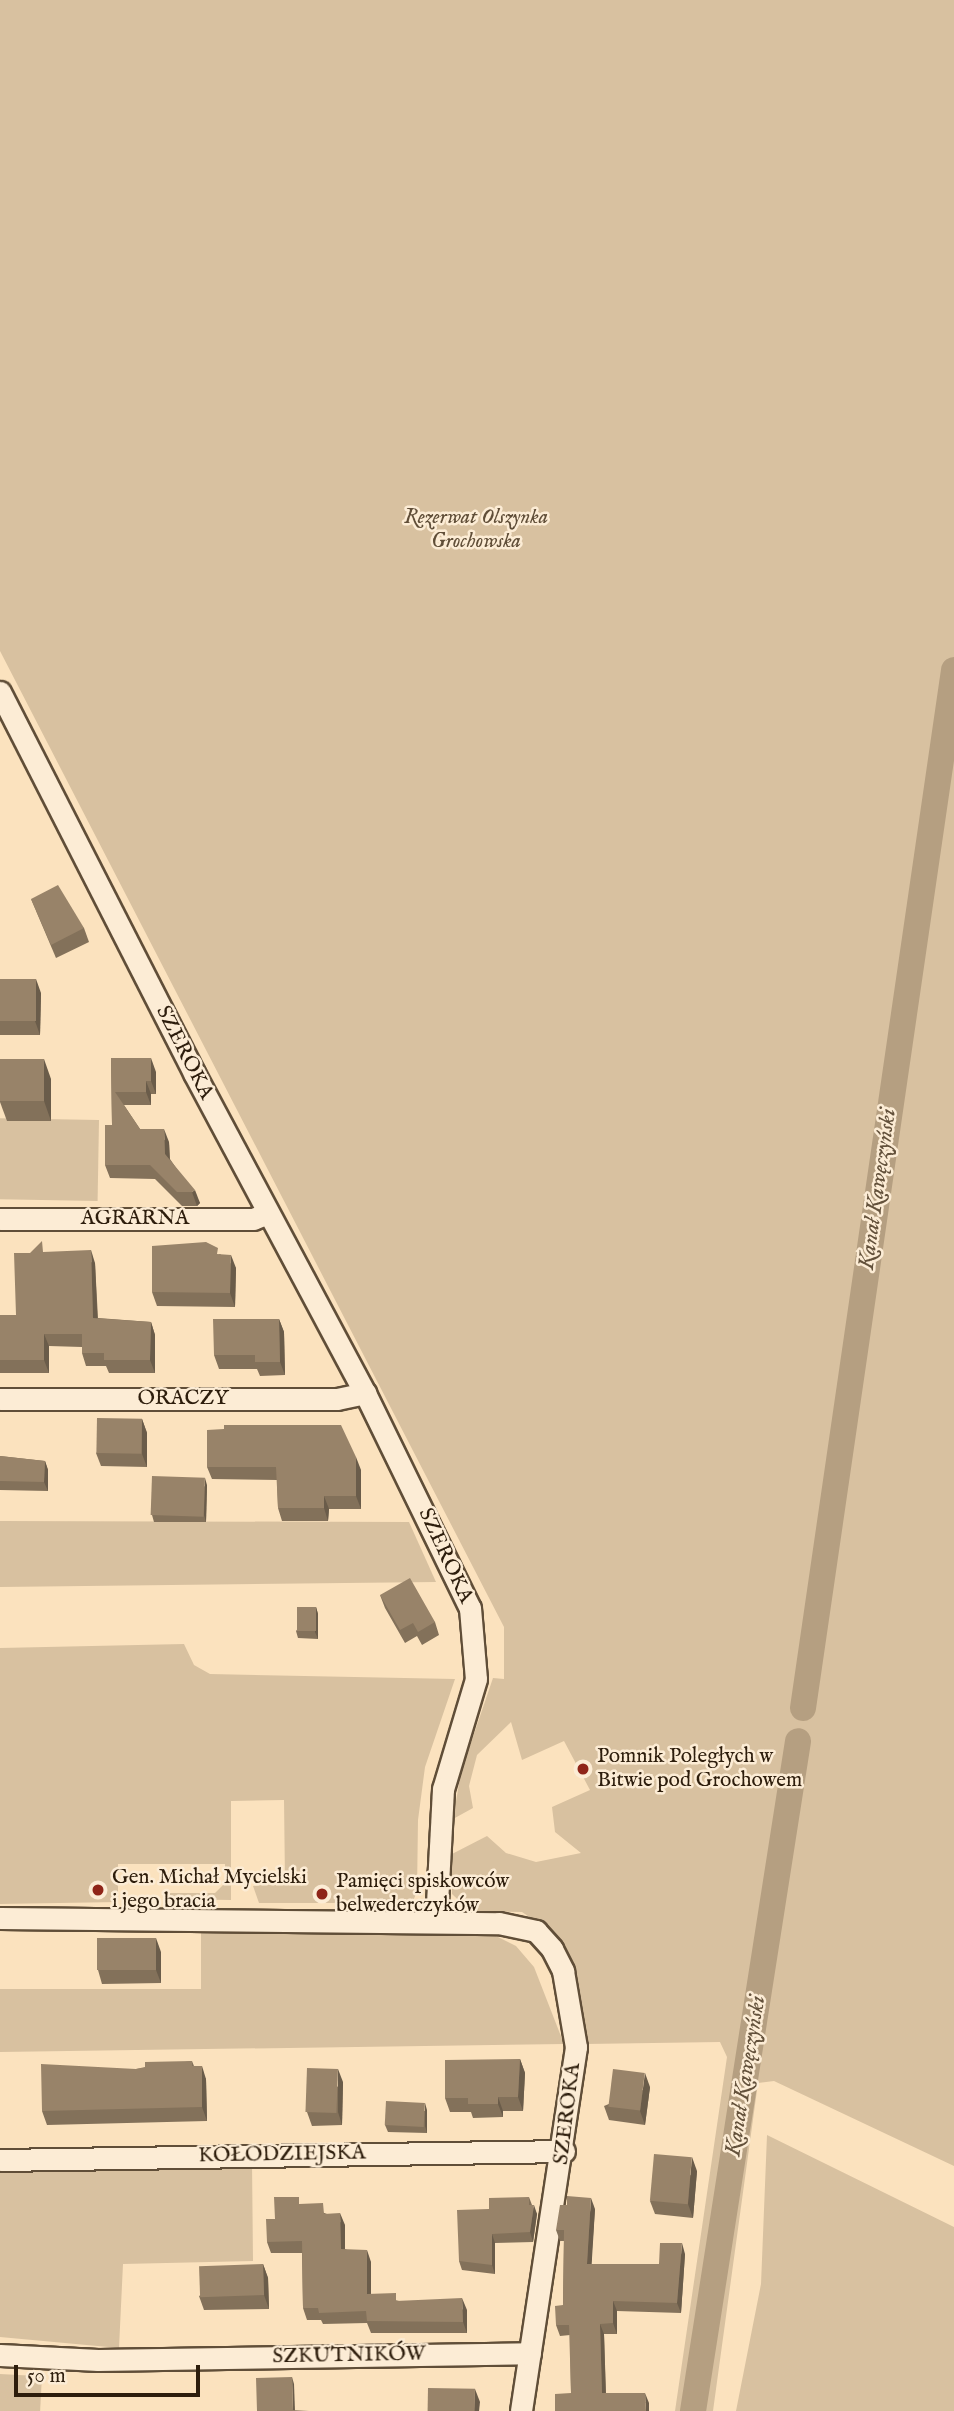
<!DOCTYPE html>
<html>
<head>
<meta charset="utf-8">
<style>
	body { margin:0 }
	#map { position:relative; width:954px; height:2411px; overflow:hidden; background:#fbe2be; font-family:"IM FELL English",serif }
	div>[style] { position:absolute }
	.green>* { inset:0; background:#d8c1a0; transform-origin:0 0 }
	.canal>* { height:26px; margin:-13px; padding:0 13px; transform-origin:13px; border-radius:13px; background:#b59f81 }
	.roads { filter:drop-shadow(2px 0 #604e38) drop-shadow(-2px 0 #604e38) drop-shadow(0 2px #604e38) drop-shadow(0 -2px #604e38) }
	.minor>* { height:21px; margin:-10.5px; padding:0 10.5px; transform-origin:10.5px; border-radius:10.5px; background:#fcecd5 }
	.wall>* { inset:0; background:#83715a }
	.shaded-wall>* { inset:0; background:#6a5c4a }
	.building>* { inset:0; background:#988369; transform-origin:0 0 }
	.dots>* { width:19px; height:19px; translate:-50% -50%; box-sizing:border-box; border:4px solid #fcecd5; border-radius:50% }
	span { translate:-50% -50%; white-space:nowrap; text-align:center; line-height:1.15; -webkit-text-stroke:5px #fcecd5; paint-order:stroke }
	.park-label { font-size:21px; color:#604e38; font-style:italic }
	.street-label { font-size:21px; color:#2d1d0c }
	.poi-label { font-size:21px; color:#2d1d0c }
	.left { translate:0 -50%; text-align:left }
	.water-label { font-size:23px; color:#63513b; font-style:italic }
	.scale { position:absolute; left:14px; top:2365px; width:186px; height:32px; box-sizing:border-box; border:4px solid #2d1d0c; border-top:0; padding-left:9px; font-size:21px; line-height:24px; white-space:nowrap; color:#2d1d0c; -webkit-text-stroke:5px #fcecd5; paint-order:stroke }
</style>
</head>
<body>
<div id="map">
	<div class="green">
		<div style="clip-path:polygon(0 0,954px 0,954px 2166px,774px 2081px,758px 2083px,713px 2411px,675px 2411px,727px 2057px,720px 2042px,586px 2044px,550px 1931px,522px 1912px,470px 1911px,452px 1894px,452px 1854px,487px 1836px,506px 1853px,536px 1862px,581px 1853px,555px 1832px,552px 1807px,590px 1790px,564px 1741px,522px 1760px,511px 1722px,477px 1755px,469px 1786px,473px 1808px,453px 1819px,461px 1772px,493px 1678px,504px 1679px,504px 1627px,0 651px)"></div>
		<div style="left:99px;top:1120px;width:81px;height:99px;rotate:91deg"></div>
		<div style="clip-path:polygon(0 1521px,409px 1522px,436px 1582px,0 1587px)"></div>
		<div style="clip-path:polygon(184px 1644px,194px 1665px,210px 1674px,455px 1679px,425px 1767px,418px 1820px,417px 1892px,412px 1903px,259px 1903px,253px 1886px,285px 1882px,284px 1800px,231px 1801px,231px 1900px,169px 1899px,169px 1893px,215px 1893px,225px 1883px,225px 1864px,118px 1864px,118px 1902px,0 1904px,0 1648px)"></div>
		<div style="clip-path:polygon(201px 1933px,494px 1935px,516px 1946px,534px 1967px,564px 2044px,0 2052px,0 1989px,201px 1989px)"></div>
		<div style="clip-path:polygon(767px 2135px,954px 2227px,954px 2411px,736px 2411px,761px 2284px)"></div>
		<div style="clip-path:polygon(252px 2162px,253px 2261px,123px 2264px,119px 2348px,0 2337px,0 2166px)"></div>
		<div style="left:0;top:2374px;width:42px;height:37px;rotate:3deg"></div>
	</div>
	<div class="canal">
		<div style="left:803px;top:1708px;width:1049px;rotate:-81.72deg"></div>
		<div style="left:693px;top:2411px;width:678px;rotate:-81.09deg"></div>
	</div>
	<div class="roads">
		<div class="minor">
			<div style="left:0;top:692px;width:428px;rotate:63deg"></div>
			<div style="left:194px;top:1073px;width:363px;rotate:61.9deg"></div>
			<div style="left:365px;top:1393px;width:239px;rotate:64deg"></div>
			<div style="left:470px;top:1608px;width:71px;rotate:85.2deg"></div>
			<div style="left:476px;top:1679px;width:115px;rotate:106.7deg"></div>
			<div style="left:443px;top:1789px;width:133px;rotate:93deg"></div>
			<div style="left:0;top:1219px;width:253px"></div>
			<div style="left:253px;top:1219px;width:16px;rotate:-22deg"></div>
			<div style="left:0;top:1399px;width:337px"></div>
			<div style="left:337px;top:1399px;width:29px;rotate:-12deg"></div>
			<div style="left:0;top:1918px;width:499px;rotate:0.6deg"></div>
			<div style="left:499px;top:1923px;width:38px;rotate:12deg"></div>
			<div style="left:536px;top:1931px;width:24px;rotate:48deg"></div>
			<div style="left:552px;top:1949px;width:25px;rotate:63deg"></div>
			<div style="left:563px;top:1971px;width:77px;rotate:80.3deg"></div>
			<div style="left:576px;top:2047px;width:368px;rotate:98.6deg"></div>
			<div style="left:0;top:2160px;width:564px;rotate:-0.91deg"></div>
			<div style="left:0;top:2355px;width:98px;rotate:2.9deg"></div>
			<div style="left:98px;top:2360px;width:432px;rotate:-0.9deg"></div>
		</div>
	</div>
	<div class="wall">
		<div style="clip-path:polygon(31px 899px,84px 928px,89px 942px,56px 958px)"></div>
		<div style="clip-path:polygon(0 979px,41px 993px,40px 1035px,0 1035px)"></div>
		<div style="clip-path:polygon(111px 1058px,156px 1072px,156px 1094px,151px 1094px,151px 1105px,124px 1105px,140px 1129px,169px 1142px,170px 1159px,200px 1203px,197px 1206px,182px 1206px,155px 1179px,110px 1178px,105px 1165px,112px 1125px)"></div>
		<div style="clip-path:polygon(0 1059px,51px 1079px,51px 1121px,7px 1121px,0 1102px)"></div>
		<div style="clip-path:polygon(46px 1252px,95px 1263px,98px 1318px,151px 1322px,155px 1335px,155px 1373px,109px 1373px,106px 1366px,86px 1366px,82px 1353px,82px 1347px,49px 1346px,49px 1373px,0 1373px,0 1315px,16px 1315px)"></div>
		<div style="clip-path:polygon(220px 1254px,236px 1268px,235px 1307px,157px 1306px,152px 1292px)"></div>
		<div style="clip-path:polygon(279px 1319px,284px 1332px,285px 1375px,260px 1376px,257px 1369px,219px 1369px,214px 1355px)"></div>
		<div style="clip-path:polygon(142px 1419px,147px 1433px,147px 1467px,101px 1466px,96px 1453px)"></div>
		<div style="clip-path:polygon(207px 1430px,361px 1470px,361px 1509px,329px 1509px,328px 1521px,282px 1521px,278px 1508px,277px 1480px,212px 1479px,207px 1467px)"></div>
		<div style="clip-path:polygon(0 1456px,45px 1461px,48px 1470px,48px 1491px,0 1490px)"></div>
		<div style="clip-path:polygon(207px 1485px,206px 1522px,154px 1522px,152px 1515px)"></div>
		<div style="clip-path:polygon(380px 1595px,435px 1622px,439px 1635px,422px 1645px,417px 1636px,405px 1643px,385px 1608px)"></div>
		<div style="clip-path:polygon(316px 1607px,318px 1614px,318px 1639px,298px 1638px,296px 1631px)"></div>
		<div style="clip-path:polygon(161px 1952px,161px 1983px,102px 1984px,98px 1970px)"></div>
		<div style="clip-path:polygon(520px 2059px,525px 2073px,523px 2111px,503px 2111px,503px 2117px,473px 2118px,471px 2112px,450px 2112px,445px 2098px)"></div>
		<div style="clip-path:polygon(192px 2061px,194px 2066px,206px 2079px,207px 2121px,47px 2125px,42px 2111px,136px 2069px)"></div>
		<div style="clip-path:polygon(343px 2082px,342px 2125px,312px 2126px,307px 2112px)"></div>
		<div style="clip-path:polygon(650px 2087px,645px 2125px,609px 2120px,604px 2106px)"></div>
		<div style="clip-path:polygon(427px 2110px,427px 2133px,388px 2132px,385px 2125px)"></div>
		<div style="clip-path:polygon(697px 2171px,693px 2218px,655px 2214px,650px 2201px)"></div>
		<div style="clip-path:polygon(529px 2197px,532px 2205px,537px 2214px,533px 2242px,495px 2243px,495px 2274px,462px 2270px,459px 2261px,489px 2209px)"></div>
		<div style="clip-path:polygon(301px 2204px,327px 2214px,345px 2225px,345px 2249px,371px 2262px,371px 2294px,399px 2301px,467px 2310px,467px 2333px,371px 2333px,367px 2323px,323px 2324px,321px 2320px,307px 2320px,303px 2308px,302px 2253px,271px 2253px,267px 2242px,275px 2219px)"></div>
		<div style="clip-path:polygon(595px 2209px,591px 2264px,659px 2264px,685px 2254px,681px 2313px,617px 2311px,617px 2334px,604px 2334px,606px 2393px,649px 2403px,571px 2393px,570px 2335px,560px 2336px,556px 2325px,563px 2305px,564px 2241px,560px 2241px,556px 2230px)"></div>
		<div style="clip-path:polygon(263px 2264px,268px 2278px,269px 2309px,204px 2310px,199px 2296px)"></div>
	</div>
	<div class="shaded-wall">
		<div style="clip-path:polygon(36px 979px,41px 993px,40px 1035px,35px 1021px)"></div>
		<div style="clip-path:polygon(151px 1058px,156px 1072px,156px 1094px,151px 1081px)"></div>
		<div style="clip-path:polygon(44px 1059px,51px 1079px,51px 1121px,44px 1101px)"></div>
		<div style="clip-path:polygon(146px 1081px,151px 1094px,151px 1105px,146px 1092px)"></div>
		<div style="clip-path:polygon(164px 1129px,169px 1142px,170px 1167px,165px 1154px)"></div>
		<div style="clip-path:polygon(195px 1190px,200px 1203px,197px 1206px,192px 1192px)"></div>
		<div style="clip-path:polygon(91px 1250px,95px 1263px,98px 1331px,93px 1318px)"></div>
		<div style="clip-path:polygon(231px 1255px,236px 1268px,235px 1307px,230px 1293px)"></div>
		<div style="clip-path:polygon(279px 1319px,284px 1332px,285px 1375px,280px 1362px)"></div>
		<div style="clip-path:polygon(151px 1322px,155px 1335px,155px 1373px,150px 1360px)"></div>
		<div style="clip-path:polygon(44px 1334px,49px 1346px,49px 1373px,44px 1360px)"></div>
		<div style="clip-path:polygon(142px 1419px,147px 1433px,147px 1467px,142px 1454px)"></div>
		<div style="clip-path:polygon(356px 1457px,361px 1470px,361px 1509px,356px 1496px)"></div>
		<div style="clip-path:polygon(45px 1461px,48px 1470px,48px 1491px,44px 1482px)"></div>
		<div style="clip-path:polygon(205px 1478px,207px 1485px,206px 1522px,204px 1515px)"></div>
		<div style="clip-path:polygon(324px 1496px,329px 1509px,328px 1521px,324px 1508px)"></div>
		<div style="clip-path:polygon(316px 1607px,318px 1614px,318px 1639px,315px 1632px)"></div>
		<div style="clip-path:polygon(156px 1938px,161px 1952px,161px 1983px,156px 1970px)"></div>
		<div style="clip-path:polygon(520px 2059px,525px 2073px,523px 2111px,518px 2097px)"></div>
		<div style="clip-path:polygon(202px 2066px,206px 2079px,207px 2121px,202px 2107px)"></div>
		<div style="clip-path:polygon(338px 2069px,343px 2082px,342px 2125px,338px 2112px)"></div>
		<div style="clip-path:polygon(645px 2073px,650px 2087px,645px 2125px,640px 2111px)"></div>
		<div style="clip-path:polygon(498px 2097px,503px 2111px,503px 2117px,498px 2104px)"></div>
		<div style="clip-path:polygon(425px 2103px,427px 2110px,427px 2133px,425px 2126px)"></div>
		<div style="clip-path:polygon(692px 2157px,697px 2171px,693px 2218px,688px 2204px)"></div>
		<div style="clip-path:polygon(591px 2198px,595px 2209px,591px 2275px,587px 2264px)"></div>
		<div style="clip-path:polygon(534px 2205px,537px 2214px,533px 2242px,530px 2232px)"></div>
		<div style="clip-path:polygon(340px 2213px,345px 2225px,345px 2260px,341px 2249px)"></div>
		<div style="clip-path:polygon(492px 2234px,495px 2243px,495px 2274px,492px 2265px)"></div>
		<div style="clip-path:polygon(682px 2243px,685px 2254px,681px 2313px,677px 2303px)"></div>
		<div style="clip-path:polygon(367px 2250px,371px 2262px,371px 2306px,367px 2294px)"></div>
		<div style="clip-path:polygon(263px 2264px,268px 2278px,269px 2309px,264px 2295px)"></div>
		<div style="clip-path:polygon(462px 2298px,467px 2310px,467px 2333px,463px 2322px)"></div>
		<div style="clip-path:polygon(613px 2301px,617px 2311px,617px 2334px,613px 2323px)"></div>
		<div style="clip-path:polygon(600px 2324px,604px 2334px,606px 2403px,602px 2393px)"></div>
		<div style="clip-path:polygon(292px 2377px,294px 2384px,295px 2411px,293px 2411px)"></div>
		<div style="clip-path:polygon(475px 2389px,480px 2402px,479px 2411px,474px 2411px)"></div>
		<div style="clip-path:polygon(645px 2393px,649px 2403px,649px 2411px,646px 2411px)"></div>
	</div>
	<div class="building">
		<div style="clip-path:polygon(58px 885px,84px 928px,51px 945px,31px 899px)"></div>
		<div style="left:0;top:979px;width:36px;height:42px"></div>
		<div style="clip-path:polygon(111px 1058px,151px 1058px,151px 1081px,146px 1081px,146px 1092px,115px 1092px,140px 1129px,164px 1129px,165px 1154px,195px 1190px,192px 1192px,177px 1192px,150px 1165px,105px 1165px,105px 1125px,112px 1125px)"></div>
		<div style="left:0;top:1059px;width:44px;height:42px"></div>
		<div style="clip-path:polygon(42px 1241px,43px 1252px,91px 1250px,93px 1318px,151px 1322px,150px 1360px,104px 1360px,104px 1353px,82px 1353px,82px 1334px,44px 1334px,44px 1360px,0 1360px,0 1315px,16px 1315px,14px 1253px,30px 1253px)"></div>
		<div style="clip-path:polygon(206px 1242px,218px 1248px,217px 1254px,231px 1255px,230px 1293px,152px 1292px,152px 1246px)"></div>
		<div style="clip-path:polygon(213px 1319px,279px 1319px,280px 1362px,255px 1362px,255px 1355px,214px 1355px)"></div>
		<div style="left:97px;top:1418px;width:45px;height:35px;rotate:1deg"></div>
		<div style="clip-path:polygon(224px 1425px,341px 1425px,356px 1457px,356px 1496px,324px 1496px,324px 1508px,278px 1508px,276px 1467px,207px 1467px,207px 1430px,224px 1429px)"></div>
		<div style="clip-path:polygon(0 1456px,45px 1461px,44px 1482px,0 1481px)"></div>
		<div style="left:152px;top:1476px;width:53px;height:39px;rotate:2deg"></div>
		<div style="clip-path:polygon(410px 1578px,435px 1622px,418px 1632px,413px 1623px,400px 1630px,380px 1595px)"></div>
		<div style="left:297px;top:1607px;width:19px;height:24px"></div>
		<div style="left:156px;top:1938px;width:32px;height:59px;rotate:90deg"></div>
		<div style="clip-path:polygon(520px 2059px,518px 2097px,498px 2097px,498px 2104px,468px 2104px,468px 2098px,445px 2098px,445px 2060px)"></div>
		<div style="clip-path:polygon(192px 2061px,192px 2066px,202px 2066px,202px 2107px,42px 2111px,41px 2064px,136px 2069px,145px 2067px,145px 2062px)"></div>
		<div style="left:307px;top:2068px;width:31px;height:44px;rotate:2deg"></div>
		<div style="left:613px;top:2069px;width:32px;height:38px;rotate:7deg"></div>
		<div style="left:386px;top:2101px;width:39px;height:24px;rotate:3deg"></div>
		<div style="left:654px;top:2154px;width:38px;height:47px;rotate:5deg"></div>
		<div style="clip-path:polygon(567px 2196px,591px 2198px,587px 2264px,659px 2264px,660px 2243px,682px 2243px,677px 2303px,613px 2301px,613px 2323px,600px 2324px,602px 2393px,645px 2393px,646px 2411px,555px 2411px,555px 2394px,571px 2393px,569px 2325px,556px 2325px,555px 2306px,563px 2305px,564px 2230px,556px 2230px,560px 2205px,567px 2205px)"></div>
		<div style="clip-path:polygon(274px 2197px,299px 2197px,299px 2204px,323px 2203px,324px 2214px,340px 2213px,341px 2249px,367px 2250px,367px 2294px,396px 2293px,396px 2301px,462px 2298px,463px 2322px,367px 2321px,366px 2311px,319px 2313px,318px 2308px,303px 2308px,302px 2241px,267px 2242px,266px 2219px,275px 2219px)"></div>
		<div style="clip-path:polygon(529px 2197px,529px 2205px,534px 2205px,530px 2232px,492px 2234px,492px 2265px,459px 2261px,457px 2210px,489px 2209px,489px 2198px)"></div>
		<div style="left:263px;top:2264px;width:31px;height:64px;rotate:88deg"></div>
		<div style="clip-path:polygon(292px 2377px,293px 2410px,309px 2411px,257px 2411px,256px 2378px)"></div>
		<div style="left:428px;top:2388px;width:47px;height:23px;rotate:1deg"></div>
	</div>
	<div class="dots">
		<div style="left:583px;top:1769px;background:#8f2418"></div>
		<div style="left:98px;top:1890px;background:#8f2418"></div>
		<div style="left:322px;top:1894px;background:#8f2418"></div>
	</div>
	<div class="park-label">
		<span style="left:476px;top:530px">Rezerwat Olszynka<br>Grochowska</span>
	</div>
	<div class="street-label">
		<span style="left:184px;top:1053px;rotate:63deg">SZEROKA</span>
		<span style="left:135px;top:1219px">AGRARNA</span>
		<span style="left:183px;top:1399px">ORACZY</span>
		<span style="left:445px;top:1556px;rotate:65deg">SZEROKA</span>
		<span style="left:568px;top:2114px;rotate:-83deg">SZEROKA</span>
		<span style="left:282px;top:2155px;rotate:-1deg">KOŁODZIEJSKA</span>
		<span style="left:349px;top:2356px;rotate:-1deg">SZKUTNIKÓW</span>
	</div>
	<div class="poi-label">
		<span class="left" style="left:597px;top:1769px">Pomnik Poległych w<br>Bitwie pod Grochowem</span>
		<span class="left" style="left:112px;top:1890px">Gen. Michał Mycielski<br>i jego bracia</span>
		<span class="left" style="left:336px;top:1894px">Pamięci spiskowców<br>belwederczyków</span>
	</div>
	<div class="water-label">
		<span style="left:878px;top:1189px;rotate:-82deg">Kanał Kawęczyński</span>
		<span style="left:746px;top:2076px;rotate:-81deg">Kanał Kawęczyński</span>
	</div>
	<div class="scale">50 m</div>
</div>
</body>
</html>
